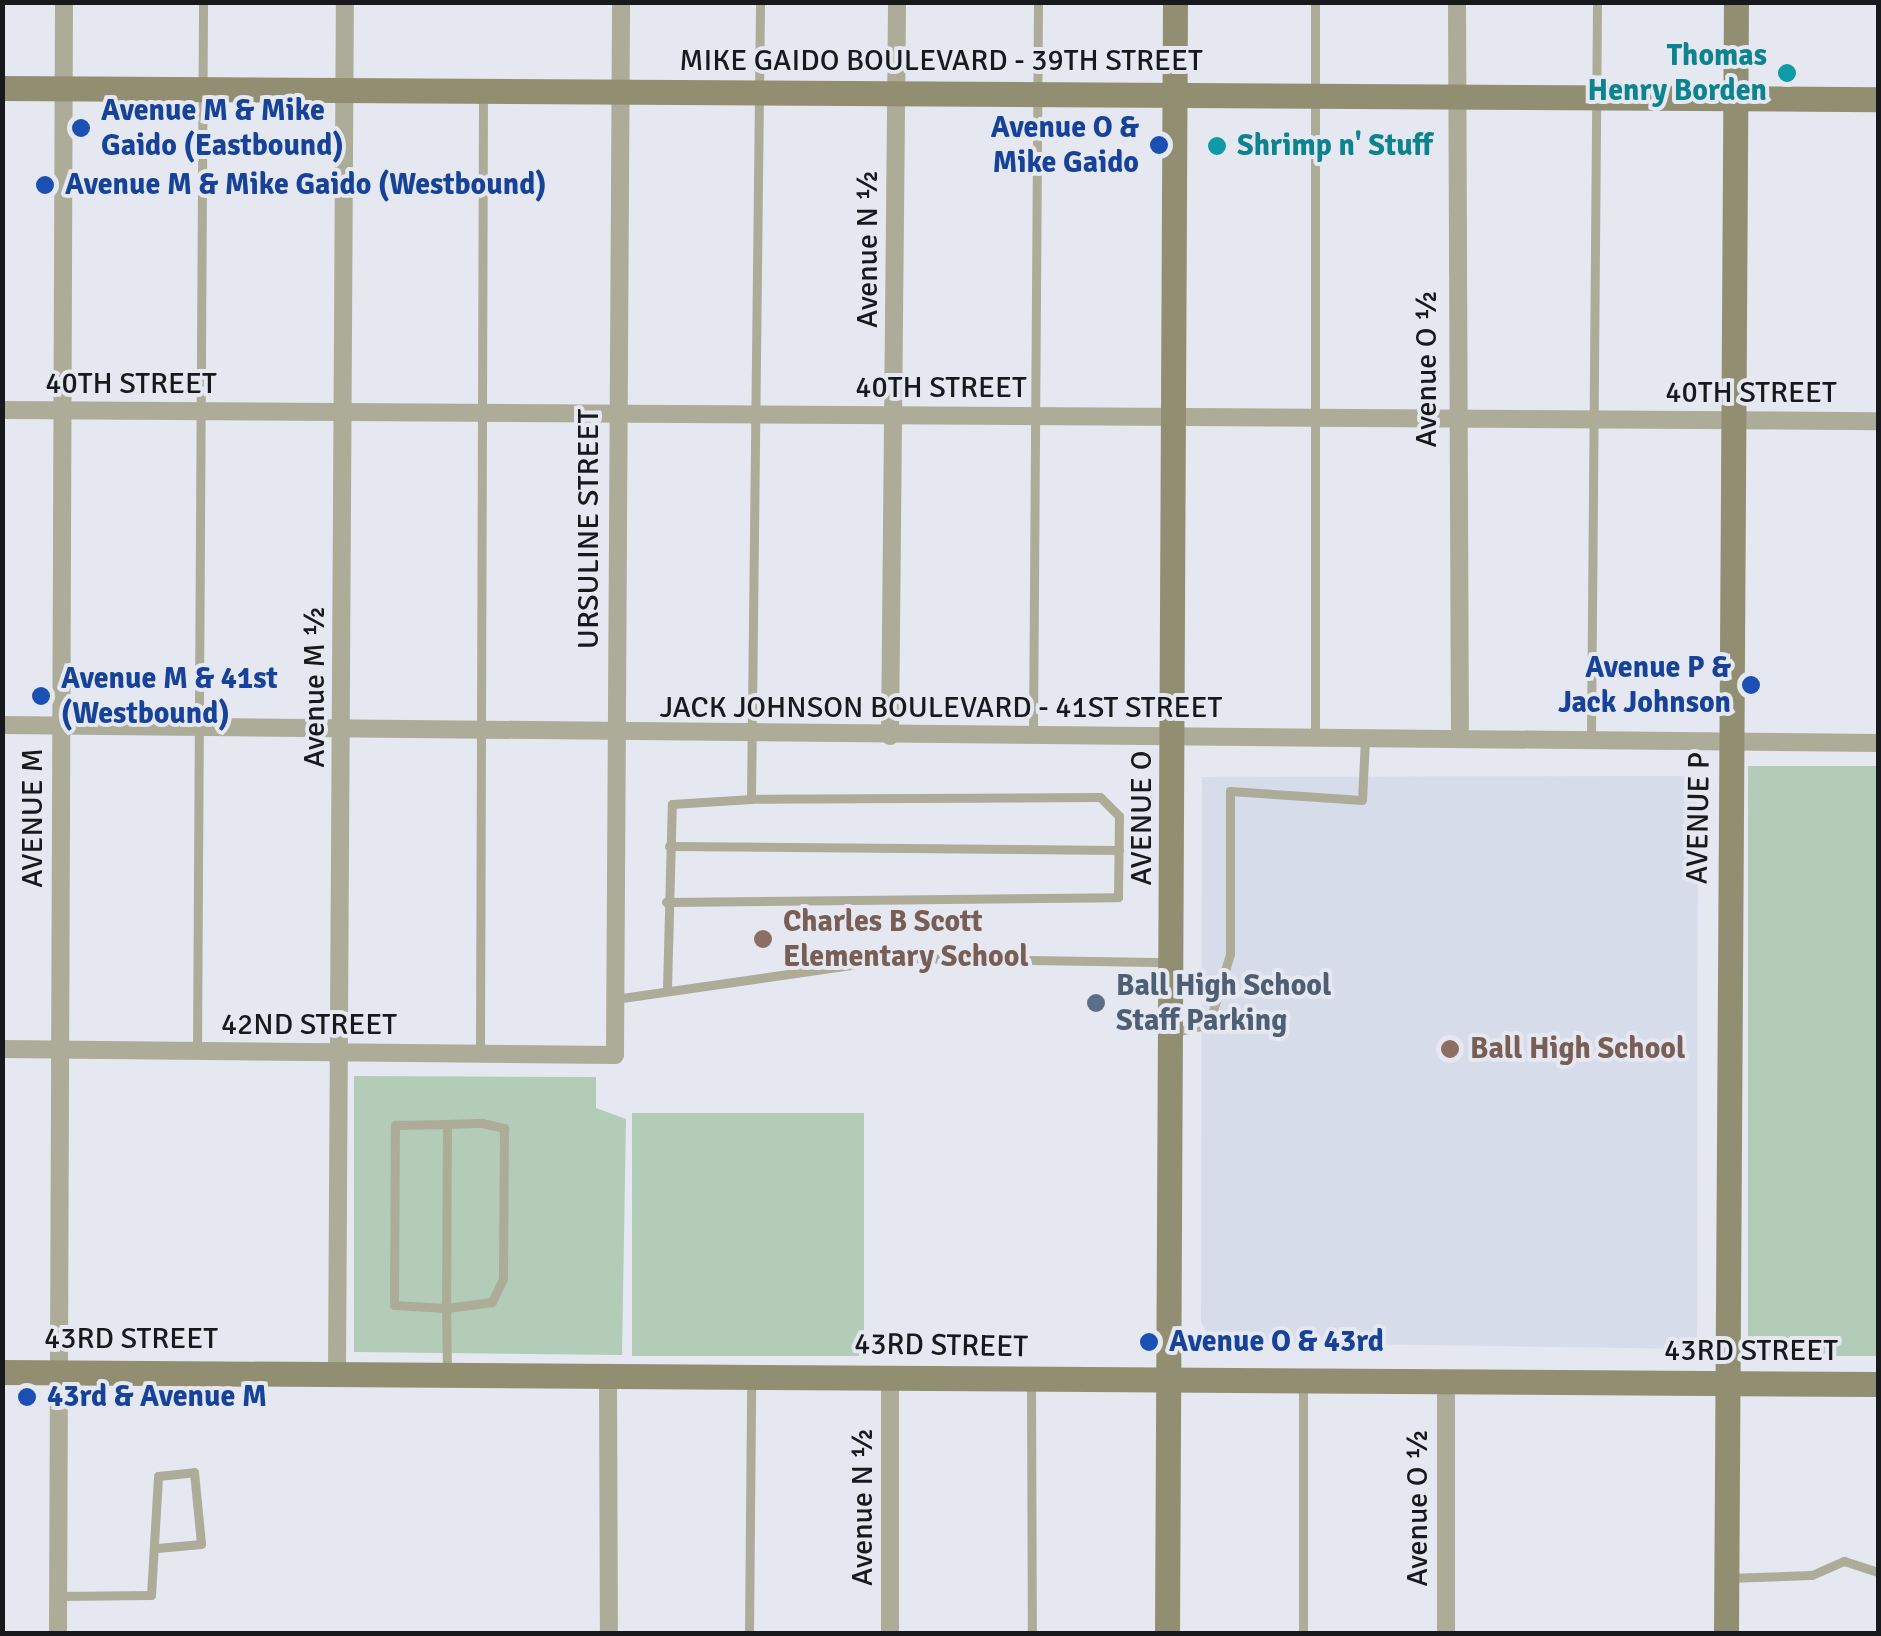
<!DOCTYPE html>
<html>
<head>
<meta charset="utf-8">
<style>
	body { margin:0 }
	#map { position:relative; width:1881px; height:1636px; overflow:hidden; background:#e5e8f0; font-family:Signika,sans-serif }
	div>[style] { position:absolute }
	.built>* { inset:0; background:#d7dceb }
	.green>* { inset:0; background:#b2ccb8; transform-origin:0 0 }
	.lane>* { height:9px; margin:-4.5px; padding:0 4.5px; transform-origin:4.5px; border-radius:4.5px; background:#adac98 }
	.street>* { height:18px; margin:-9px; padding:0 9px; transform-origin:9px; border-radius:9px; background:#adac98 }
	.secondary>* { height:25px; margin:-12.5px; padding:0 12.5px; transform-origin:12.5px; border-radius:12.5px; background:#918e71 }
	.dots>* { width:28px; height:28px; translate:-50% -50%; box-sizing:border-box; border:5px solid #e5e8f0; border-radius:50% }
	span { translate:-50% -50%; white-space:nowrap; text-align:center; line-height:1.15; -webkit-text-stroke:8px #e5e8f0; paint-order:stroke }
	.culture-label { font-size:30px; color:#0d838f; font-weight:700 }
	.right { translate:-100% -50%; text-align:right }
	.left { translate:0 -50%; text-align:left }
	.street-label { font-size:30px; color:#18191c }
	.transit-label { font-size:30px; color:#164399; font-weight:700 }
	.education-label { font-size:30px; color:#785e54; font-weight:700 }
	.service-label { font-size:30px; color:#4e5e75; font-weight:700 }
	.frame { position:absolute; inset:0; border:5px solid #18191c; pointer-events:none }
</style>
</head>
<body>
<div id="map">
	<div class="built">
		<div style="clip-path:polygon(1698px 776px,1697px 1349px,1212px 1342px,1201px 1322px,1202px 777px)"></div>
	</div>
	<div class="green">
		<div style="left:1748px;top:766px;width:130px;height:590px"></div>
		<div style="clip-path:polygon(354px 1076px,596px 1077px,596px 1108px,626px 1119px,622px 1355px,354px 1352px)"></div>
		<div style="left:864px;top:1113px;width:243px;height:232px;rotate:90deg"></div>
	</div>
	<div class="lane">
		<div style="left:1033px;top:735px;width:733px;rotate:-89.61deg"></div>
		<div style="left:1315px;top:737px;width:735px;rotate:-90deg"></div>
		<div style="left:1591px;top:737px;width:735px;rotate:-89.53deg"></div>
		<div style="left:669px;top:846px;width:450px;rotate:0.5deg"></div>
		<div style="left:666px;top:902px;width:452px;rotate:-0.6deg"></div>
		<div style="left:1118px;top:897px;width:81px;rotate:-89.3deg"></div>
		<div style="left:1119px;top:816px;width:27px;rotate:-135deg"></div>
		<div style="left:1100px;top:797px;width:349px;rotate:179.7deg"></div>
		<div style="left:667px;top:989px;width:185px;rotate:-88.5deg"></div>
		<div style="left:672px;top:804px;width:79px;rotate:-3.6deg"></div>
		<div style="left:751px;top:799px;width:797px;rotate:-89.35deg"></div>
		<div style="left:615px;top:999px;width:289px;rotate:-8.2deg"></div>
		<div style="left:901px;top:958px;width:268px;rotate:0.9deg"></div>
		<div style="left:1175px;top:1032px;width:35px;rotate:-13deg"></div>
		<div style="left:1209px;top:1024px;width:73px;rotate:-73.3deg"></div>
		<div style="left:1230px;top:954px;width:163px;rotate:-90deg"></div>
		<div style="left:1230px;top:791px;width:132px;rotate:3.9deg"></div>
		<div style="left:1362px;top:800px;width:61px;rotate:-87.2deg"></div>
		<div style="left:197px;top:1052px;width:1050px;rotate:-89.67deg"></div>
		<div style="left:480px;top:1052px;width:957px;rotate:-89.82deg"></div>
		<div style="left:447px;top:1124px;width:184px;rotate:90.3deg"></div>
		<div style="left:446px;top:1308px;width:52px;rotate:-176.7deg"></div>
		<div style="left:394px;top:1305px;width:180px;rotate:-89.7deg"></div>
		<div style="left:395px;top:1125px;width:52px;rotate:-1.1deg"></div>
		<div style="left:447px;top:1124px;width:35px;rotate:-2deg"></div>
		<div style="left:482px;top:1123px;width:23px;rotate:13deg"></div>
		<div style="left:504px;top:1128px;width:151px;rotate:90.4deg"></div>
		<div style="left:503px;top:1279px;width:25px;rotate:116deg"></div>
		<div style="left:492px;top:1302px;width:46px;rotate:172.6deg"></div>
		<div style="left:446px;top:1308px;width:64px;rotate:89.1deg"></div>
		<div style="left:1031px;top:1381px;width:253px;rotate:89.8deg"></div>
		<div style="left:1303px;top:1381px;width:253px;rotate:90deg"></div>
		<div style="left:1727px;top:1578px;width:85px;rotate:-2deg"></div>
		<div style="left:1812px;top:1575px;width:35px;rotate:-24deg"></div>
		<div style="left:1844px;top:1561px;width:36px;rotate:18deg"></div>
		<div style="left:59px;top:1596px;width:92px;rotate:-0.6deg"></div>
		<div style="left:151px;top:1595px;width:119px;rotate:-86.6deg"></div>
		<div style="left:158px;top:1476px;width:36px;rotate:-6deg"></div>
		<div style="left:194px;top:1472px;width:72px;rotate:84.4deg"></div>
		<div style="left:201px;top:1544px;width:44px;rotate:174.8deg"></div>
		<div style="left:749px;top:1634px;width:252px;rotate:-89.5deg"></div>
	</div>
	<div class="street">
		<div style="left:1457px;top:2px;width:735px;rotate:89.77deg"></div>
		<div style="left:2px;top:410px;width:1876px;rotate:0.34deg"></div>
		<div style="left:2px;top:725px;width:1876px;rotate:0.55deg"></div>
		<div style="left:890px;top:736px;width:734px;rotate:-89.45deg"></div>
		<div style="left:2px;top:1049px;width:613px;rotate:0.56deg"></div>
		<div style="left:615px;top:1055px;width:1053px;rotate:-89.67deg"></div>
		<div style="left:337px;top:1371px;width:1369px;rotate:-89.67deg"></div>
		<div style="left:608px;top:1373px;width:261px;rotate:89.8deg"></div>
		<div style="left:58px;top:1634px;width:1632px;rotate:-89.79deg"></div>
		<div style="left:890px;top:1634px;width:254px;rotate:-90deg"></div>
		<div style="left:1446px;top:1634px;width:252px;rotate:-90deg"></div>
	</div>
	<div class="secondary">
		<div style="left:2px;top:88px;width:1876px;rotate:0.34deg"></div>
		<div style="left:2px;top:1372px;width:1876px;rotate:0.37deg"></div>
		<div style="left:1167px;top:1634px;width:1632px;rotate:-89.72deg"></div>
		<div style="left:1726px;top:1634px;width:1632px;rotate:-89.65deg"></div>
	</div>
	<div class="dots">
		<div style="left:1787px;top:73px;background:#0f9aa8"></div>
		<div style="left:81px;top:128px;background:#1a4fb4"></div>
		<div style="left:1159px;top:145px;background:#1a4fb4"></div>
		<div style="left:1217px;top:146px;background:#0f9aa8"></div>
		<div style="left:45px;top:185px;background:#1a4fb4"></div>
		<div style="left:1751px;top:685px;background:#1a4fb4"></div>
		<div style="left:41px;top:696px;background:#1a4fb4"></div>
		<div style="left:763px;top:939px;background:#8d6e63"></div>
		<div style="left:1096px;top:1003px;background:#5c6f8a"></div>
		<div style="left:1450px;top:1049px;background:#8d6e63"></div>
		<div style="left:1149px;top:1342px;background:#1a4fb4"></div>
		<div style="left:27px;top:1397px;background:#1a4fb4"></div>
	</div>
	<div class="culture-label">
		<span class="right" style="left:1767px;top:73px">Thomas<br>Henry Borden</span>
		<span class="left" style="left:1237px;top:146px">Shrimp n' Stuff</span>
	</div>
	<div class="street-label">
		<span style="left:941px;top:61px">MIKE GAIDO BOULEVARD - 39TH STREET</span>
		<span style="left:868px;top:249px;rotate:-90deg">Avenue N ½</span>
		<span style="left:1427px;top:369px;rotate:-90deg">Avenue O ½</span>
		<span style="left:131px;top:384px">40TH STREET</span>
		<span style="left:941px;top:388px">40TH STREET</span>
		<span style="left:1751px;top:393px">40TH STREET</span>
		<span style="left:589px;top:529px;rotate:-90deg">URSULINE STREET</span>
		<span style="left:315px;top:687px;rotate:-90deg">Avenue M ½</span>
		<span style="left:941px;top:708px">JACK JOHNSON BOULEVARD - 41ST STREET</span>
		<span style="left:33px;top:818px;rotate:-90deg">AVENUE M</span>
		<span style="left:1142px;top:818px;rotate:-90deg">AVENUE O</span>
		<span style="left:1699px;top:818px;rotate:-89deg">AVENUE P</span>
		<span style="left:309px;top:1025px">42ND STREET</span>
		<span style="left:131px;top:1339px">43RD STREET</span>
		<span style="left:941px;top:1346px;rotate:1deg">43RD STREET</span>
		<span style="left:1751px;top:1351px">43RD STREET</span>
		<span style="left:863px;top:1507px;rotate:-90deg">Avenue N ½</span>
		<span style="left:1418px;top:1508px;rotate:-90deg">Avenue O ½</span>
	</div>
	<div class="transit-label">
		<span class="left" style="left:101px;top:128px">Avenue M &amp; Mike<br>Gaido (Eastbound)</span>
		<span class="right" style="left:1139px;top:145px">Avenue O &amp;<br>Mike Gaido</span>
		<span class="left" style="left:65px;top:185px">Avenue M &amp; Mike Gaido (Westbound)</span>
		<span class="right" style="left:1731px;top:685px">Avenue P &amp;<br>Jack Johnson</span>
		<span class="left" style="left:61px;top:696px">Avenue M &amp; 41st<br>(Westbound)</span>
		<span class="left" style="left:1169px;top:1342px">Avenue O &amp; 43rd</span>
		<span class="left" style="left:47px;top:1397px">43rd &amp; Avenue M</span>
	</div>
	<div class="education-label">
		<span class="left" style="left:783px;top:939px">Charles B Scott<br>Elementary School</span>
		<span class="left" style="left:1470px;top:1049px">Ball High School</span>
	</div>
	<div class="service-label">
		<span class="left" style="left:1116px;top:1003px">Ball High School<br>Staff Parking</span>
	</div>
	<div class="frame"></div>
</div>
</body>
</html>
